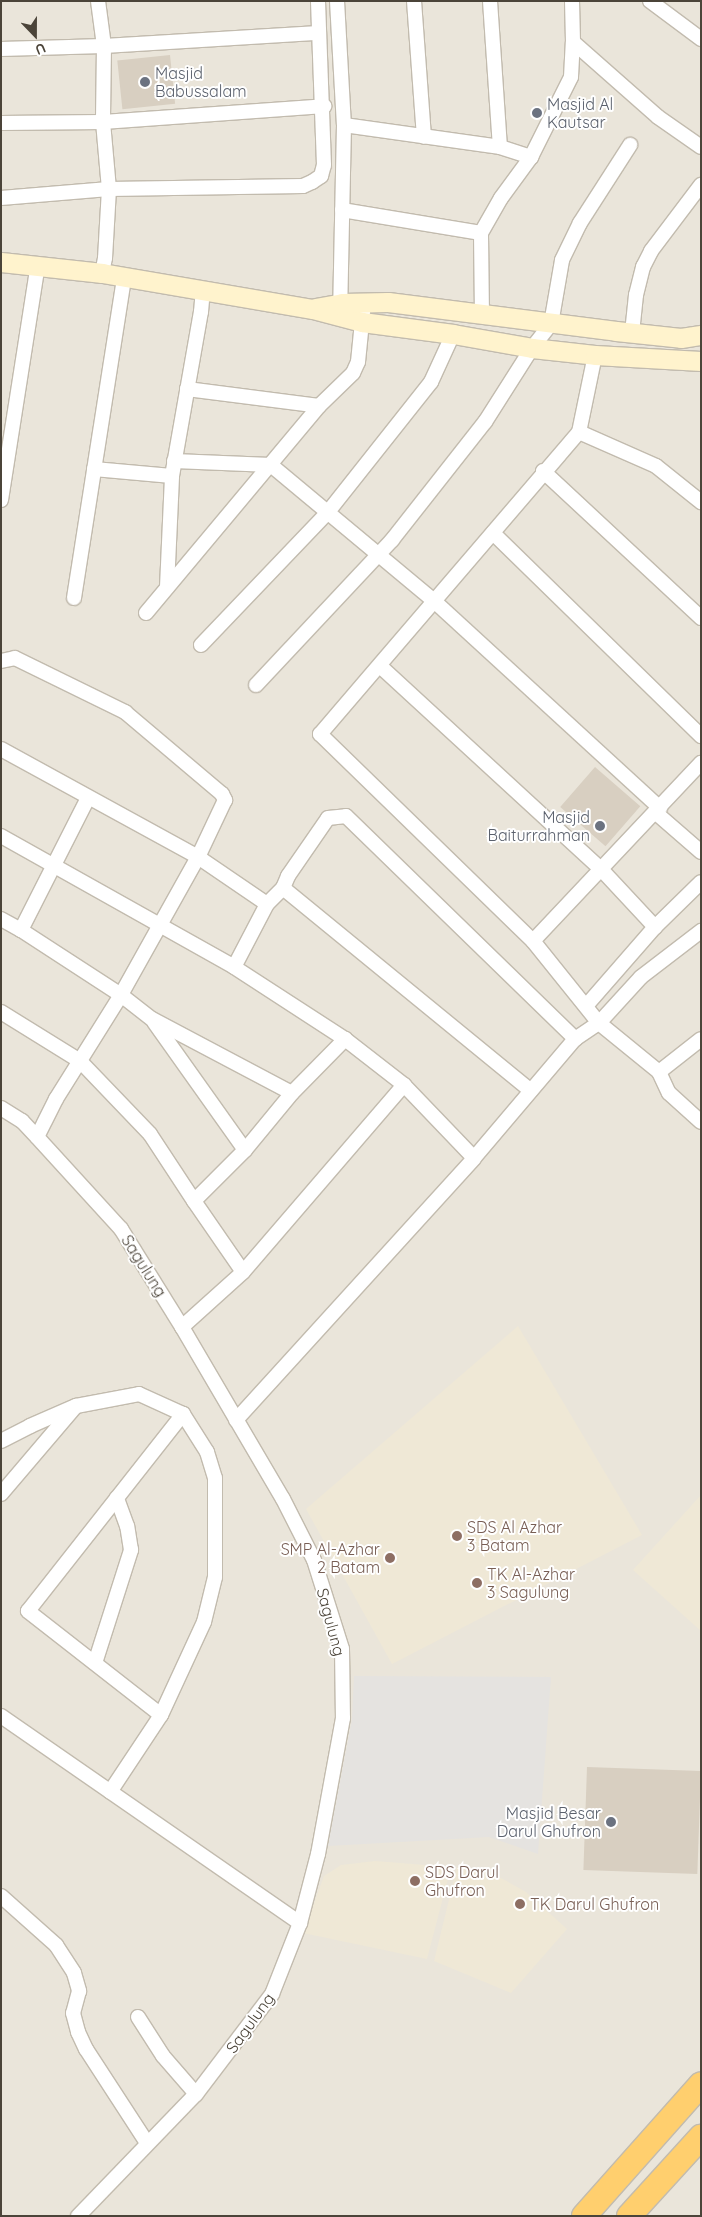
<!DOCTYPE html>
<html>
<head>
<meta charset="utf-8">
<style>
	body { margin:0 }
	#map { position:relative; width:702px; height:2217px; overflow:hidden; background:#f6f3ec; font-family:Quicksand,sans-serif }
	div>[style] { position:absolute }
	.residential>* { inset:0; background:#eae5da; transform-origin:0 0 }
	.education>* { inset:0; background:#efe8d6 }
	.parking>* { inset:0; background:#e5e3e0 }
	.building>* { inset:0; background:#d8cfc1; transform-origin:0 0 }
	.roads { filter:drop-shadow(1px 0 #c2bbae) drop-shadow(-1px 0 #c2bbae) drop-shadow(0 1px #c2bbae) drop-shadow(0 -1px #c2bbae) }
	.street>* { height:14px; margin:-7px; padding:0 7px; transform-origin:7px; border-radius:7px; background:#fff }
	.secondary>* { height:19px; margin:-9.5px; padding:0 9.5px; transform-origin:9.5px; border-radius:9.5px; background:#fff3cd }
	.highway>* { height:24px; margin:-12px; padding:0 12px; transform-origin:12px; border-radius:12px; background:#ffcf6e }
	.dots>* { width:14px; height:14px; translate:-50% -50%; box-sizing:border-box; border:2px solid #fff; border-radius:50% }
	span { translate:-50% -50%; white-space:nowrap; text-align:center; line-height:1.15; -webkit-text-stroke:4px #fff; paint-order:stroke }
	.worship-label { font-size:16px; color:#5b616d }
	.left { translate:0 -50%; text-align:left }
	.right { translate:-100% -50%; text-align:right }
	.street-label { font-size:16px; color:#4b4439 }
	.education-label { font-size:16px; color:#785e54 }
	.frame { position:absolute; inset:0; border:2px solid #4b4439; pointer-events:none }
	.north { position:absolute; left:10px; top:10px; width:50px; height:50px; -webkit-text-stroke:4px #fff; paint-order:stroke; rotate:158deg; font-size:14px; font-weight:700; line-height:20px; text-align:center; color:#4b4439 }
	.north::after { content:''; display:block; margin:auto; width:18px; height:22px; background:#4b4439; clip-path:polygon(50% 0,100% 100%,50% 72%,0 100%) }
</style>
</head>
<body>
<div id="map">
	<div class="residential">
		<div style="left:1px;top:1px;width:700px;height:2215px"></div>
	</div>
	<div class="education">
		<div style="clip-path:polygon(518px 1326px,642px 1535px,392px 1664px,306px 1509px)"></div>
		<div style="clip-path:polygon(701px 1495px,701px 1631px,633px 1570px)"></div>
		<div style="clip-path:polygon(375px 1861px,451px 1867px,427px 1959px,303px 1933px,324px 1876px,341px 1865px)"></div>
		<div style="clip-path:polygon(457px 1867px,485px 1869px,526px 1892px,567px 1929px,511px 1993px,434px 1961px)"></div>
	</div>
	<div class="parking">
		<div style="clip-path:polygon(354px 1676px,551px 1677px,538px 1854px,489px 1837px,328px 1846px,352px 1719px)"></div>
	</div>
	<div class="building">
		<div style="left:170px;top:55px;width:49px;height:53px;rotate:84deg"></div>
		<div style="left:595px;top:767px;width:60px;height:53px;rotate:41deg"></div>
		<div style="left:587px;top:1767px;width:114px;height:103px;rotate:2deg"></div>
	</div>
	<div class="roads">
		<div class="street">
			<div style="left:98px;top:1px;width:45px;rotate:82.4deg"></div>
			<div style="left:104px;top:46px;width:76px;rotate:90.8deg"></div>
			<div style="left:103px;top:122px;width:67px;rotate:84.9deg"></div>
			<div style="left:109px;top:189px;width:69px;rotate:93.3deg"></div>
			<div style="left:105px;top:258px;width:15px;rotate:101deg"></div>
			<div style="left:337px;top:1px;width:124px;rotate:86.8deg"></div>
			<div style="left:344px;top:125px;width:188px;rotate:91.2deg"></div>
			<div style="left:414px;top:1px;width:136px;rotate:85.8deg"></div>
			<div style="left:490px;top:1px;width:146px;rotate:86.1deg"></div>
			<div style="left:650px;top:1px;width:64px;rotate:36.7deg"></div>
			<div style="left:573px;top:42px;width:113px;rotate:41.4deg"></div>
			<div style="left:658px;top:117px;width:52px;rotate:34.9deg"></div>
			<div style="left:1px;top:49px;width:103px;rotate:-1.7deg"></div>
			<div style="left:104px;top:46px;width:215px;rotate:-3.5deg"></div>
			<div style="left:1px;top:123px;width:102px;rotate:-0.6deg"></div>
			<div style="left:103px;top:122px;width:222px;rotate:-4.1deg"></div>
			<div style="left:344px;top:125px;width:158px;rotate:8deg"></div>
			<div style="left:500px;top:147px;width:33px;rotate:18deg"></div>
			<div style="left:1px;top:198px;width:108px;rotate:-4.8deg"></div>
			<div style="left:109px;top:189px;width:194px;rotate:-0.9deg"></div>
			<div style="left:303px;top:186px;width:10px;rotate:-24deg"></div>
			<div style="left:312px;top:182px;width:11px;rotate:-34deg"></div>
			<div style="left:321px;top:176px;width:11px;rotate:-75deg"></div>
			<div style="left:324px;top:165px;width:164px;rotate:-92.1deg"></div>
			<div style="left:342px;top:210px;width:141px;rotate:9.4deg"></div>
			<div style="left:482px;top:316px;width:83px;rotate:-90.7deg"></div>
			<div style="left:481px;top:233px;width:40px;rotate:-60.3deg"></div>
			<div style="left:501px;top:198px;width:51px;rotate:-53.8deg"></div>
			<div style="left:531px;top:157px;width:89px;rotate:-63.4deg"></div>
			<div style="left:571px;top:77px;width:35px;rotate:-87deg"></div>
			<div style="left:573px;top:42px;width:41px;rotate:-91.4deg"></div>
			<div style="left:632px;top:333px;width:38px;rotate:-84deg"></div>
			<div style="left:636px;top:295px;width:29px;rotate:-76deg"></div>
			<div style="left:643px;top:267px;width:18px;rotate:-63deg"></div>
			<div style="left:651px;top:251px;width:83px;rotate:-52.9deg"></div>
			<div style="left:595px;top:355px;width:79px;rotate:101.7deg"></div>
			<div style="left:579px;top:432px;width:398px;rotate:130.6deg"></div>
			<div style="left:320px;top:734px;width:297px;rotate:44.2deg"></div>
			<div style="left:533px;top:941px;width:105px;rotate:51.2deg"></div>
			<div style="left:599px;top:1023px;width:62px;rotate:-47.6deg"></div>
			<div style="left:641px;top:977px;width:76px;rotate:-37.5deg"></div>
			<div style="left:187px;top:389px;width:133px;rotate:7.3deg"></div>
			<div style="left:579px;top:432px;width:84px;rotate:23.8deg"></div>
			<div style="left:656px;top:466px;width:58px;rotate:38.7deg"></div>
			<div style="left:174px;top:461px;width:97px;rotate:2.4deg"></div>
			<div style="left:271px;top:465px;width:211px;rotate:39.8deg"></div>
			<div style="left:433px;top:600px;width:308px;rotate:42.5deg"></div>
			<div style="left:94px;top:469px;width:78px;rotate:5.1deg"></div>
			<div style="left:543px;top:471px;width:216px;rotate:42.9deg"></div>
			<div style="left:1px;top:500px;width:238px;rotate:-81.1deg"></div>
			<div style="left:493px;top:533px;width:291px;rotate:44.3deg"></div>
			<div style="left:167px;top:587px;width:111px;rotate:-87.4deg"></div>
			<div style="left:172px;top:476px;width:167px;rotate:-80deg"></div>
			<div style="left:201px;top:312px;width:22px;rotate:-85deg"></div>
			<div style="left:74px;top:598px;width:325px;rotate:-81.1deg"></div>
			<div style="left:146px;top:613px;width:270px;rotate:-50.1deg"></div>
			<div style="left:319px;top:406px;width:47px;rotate:-44.1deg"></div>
			<div style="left:353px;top:373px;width:12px;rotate:-66deg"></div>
			<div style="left:358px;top:362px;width:60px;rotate:-84.3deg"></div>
			<div style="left:201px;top:645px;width:184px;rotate:-46.3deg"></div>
			<div style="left:328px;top:512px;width:166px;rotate:-51.6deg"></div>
			<div style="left:431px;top:382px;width:53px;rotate:-65.4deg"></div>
			<div style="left:1px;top:661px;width:14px;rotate:-12deg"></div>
			<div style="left:15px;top:658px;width:123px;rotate:26.1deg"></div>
			<div style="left:125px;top:712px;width:127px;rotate:40.2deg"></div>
			<div style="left:222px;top:794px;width:7px;rotate:63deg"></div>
			<div style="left:225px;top:800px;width:63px;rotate:115.3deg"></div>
			<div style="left:198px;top:857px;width:158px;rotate:119.2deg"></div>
			<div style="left:121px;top:995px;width:123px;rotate:122deg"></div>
			<div style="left:56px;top:1099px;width:42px;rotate:116.6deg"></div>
			<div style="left:380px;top:666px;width:299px;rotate:42.6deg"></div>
			<div style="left:600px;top:868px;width:81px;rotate:47deg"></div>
			<div style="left:256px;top:685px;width:199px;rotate:-46.8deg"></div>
			<div style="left:392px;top:540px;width:150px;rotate:-51.8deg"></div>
			<div style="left:485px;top:422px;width:88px;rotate:-57.6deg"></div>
			<div style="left:532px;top:348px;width:31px;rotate:-52deg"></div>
			<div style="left:551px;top:324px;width:65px;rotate:-80.2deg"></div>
			<div style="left:562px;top:260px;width:41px;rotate:-64.1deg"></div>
			<div style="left:580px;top:223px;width:93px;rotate:-57.3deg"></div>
			<div style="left:1px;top:749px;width:225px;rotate:28.7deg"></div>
			<div style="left:198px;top:857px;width:83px;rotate:34.3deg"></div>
			<div style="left:267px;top:904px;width:23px;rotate:-45deg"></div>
			<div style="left:283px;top:888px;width:13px;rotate:-67deg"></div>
			<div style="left:288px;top:876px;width:70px;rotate:-55.4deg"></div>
			<div style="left:328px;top:818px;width:18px;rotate:-6deg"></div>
			<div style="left:346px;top:816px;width:320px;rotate:44.2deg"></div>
			<div style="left:655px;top:812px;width:61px;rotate:41deg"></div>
			<div style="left:1px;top:836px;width:267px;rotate:29.3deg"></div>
			<div style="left:283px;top:888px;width:320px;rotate:39.3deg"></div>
			<div style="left:267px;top:904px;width:71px;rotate:117.6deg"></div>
			<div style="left:234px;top:967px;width:132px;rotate:33deg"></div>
			<div style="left:345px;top:1039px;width:75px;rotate:37.9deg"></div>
			<div style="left:404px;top:1085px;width:101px;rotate:46.2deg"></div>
			<div style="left:1px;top:919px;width:23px;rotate:29deg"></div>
			<div style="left:21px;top:930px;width:119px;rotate:33deg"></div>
			<div style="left:121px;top:995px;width:39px;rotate:38deg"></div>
			<div style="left:152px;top:1019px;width:158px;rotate:27.9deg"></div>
			<div style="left:292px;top:1093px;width:74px;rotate:129.5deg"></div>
			<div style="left:245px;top:1150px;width:72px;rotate:135deg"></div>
			<div style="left:194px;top:1201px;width:86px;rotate:55.4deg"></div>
			<div style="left:21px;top:930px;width:148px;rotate:-63.1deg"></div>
			<div style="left:533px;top:941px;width:245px;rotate:-46.7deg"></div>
			<div style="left:586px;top:1006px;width:105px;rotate:-48.9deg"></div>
			<div style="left:655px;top:927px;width:64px;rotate:-44.4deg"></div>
			<div style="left:1px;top:1012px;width:93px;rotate:31.8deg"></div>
			<div style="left:80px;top:1061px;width:101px;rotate:46.2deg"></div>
			<div style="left:150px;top:1134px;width:80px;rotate:56.7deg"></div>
			<div style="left:154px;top:1022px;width:157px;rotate:54.6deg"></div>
			<div style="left:659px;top:1072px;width:53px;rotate:-38.2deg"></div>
			<div style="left:292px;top:1093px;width:76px;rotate:-45.5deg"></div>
			<div style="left:1px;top:1108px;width:25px;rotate:32deg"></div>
			<div style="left:22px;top:1121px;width:22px;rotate:47deg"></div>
			<div style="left:37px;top:1137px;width:125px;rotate:47.6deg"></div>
			<div style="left:121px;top:1229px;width:115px;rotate:58.1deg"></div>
			<div style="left:182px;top:1327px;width:199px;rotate:59.6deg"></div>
			<div style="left:283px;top:1499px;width:68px;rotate:63.1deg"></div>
			<div style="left:314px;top:1560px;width:93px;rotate:72.5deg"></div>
			<div style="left:342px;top:1649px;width:69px;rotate:89.2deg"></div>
			<div style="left:343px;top:1718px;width:138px;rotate:100.4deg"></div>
			<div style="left:318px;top:1854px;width:71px;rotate:104.6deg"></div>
			<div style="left:300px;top:1923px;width:76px;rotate:111.5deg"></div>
			<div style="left:272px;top:1994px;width:126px;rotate:127.2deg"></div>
			<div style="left:196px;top:2094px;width:170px;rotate:134deg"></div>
			<div style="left:182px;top:1327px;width:82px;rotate:-42deg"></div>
			<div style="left:243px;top:1272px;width:247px;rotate:-49.3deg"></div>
			<div style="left:236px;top:1420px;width:354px;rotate:-47.7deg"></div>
			<div style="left:474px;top:1158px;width:156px;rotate:-49.7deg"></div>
			<div style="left:575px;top:1039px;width:29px;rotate:-34deg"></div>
			<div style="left:599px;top:1023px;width:77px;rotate:39.2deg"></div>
			<div style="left:659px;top:1072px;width:23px;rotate:65deg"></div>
			<div style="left:669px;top:1093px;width:43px;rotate:42.2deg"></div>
			<div style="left:1px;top:1441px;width:33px;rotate:-27deg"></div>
			<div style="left:30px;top:1426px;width:47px;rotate:-23.8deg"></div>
			<div style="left:1px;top:1494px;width:116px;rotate:-49.6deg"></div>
			<div style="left:76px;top:1406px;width:64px;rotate:-10.8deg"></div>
			<div style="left:139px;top:1394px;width:48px;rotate:24.4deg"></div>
			<div style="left:183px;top:1414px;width:45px;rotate:57.7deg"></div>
			<div style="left:207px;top:1452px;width:27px;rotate:73deg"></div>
			<div style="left:215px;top:1478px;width:99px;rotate:90deg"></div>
			<div style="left:215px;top:1577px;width:46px;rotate:103.7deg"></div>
			<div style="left:204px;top:1622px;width:102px;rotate:114.8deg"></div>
			<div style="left:161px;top:1715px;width:92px;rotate:123.5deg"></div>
			<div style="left:95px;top:1663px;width:119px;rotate:-72.3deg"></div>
			<div style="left:131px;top:1550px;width:24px;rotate:-99deg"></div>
			<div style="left:127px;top:1526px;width:30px;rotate:-110deg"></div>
			<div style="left:161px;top:1715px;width:169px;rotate:-142deg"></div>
			<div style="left:28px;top:1611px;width:251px;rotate:-51.8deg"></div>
			<div style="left:1px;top:1716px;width:364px;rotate:34.7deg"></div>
			<div style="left:1px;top:1896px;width:74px;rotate:41.7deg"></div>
			<div style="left:56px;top:1945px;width:33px;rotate:57deg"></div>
			<div style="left:74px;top:1973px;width:19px;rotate:74deg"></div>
			<div style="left:79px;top:1991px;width:23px;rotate:105deg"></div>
			<div style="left:73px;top:2013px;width:20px;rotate:75deg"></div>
			<div style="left:78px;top:2032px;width:19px;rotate:65deg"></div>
			<div style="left:86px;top:2049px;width:112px;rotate:57deg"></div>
			<div style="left:138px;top:2017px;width:46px;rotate:57.3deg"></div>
			<div style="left:163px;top:2056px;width:50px;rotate:49deg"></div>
		</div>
		<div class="secondary">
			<div style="left:1px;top:262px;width:102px;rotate:6.2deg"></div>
			<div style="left:102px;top:273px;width:214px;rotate:9.7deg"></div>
			<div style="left:313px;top:309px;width:51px;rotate:14.9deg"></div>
			<div style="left:362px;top:322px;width:92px;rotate:7.5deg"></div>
			<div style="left:453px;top:334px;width:80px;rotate:10deg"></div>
			<div style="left:532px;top:348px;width:63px;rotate:6.3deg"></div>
			<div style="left:595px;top:355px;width:106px;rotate:3.2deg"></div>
			<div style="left:315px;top:308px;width:27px;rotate:-10deg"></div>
			<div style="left:342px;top:303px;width:46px;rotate:-1.2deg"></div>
			<div style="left:388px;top:302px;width:230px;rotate:7.2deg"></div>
			<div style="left:616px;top:331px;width:65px;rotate:6.1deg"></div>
			<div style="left:681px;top:338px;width:20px;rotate:-9deg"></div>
		</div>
		<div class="highway">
			<div style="left:584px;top:2216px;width:176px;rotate:-48.4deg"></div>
			<div style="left:629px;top:2216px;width:107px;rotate:-47.7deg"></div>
		</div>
	</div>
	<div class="dots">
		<div style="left:145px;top:82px;background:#6b7280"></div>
		<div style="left:537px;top:113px;background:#6b7280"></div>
		<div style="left:600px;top:826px;background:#6b7280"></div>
		<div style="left:457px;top:1536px;background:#8d6e63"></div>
		<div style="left:390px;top:1558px;background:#8d6e63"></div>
		<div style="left:477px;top:1583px;background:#8d6e63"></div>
		<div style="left:611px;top:1822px;background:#6b7280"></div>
		<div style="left:415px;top:1881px;background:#8d6e63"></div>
		<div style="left:520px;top:1904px;background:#8d6e63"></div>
	</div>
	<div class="worship-label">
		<span class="left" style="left:155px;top:82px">Masjid<br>Babussalam</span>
		<span class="left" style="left:547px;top:113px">Masjid Al<br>Kautsar</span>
		<span class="right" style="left:590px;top:826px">Masjid<br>Baiturrahman</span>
		<span class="right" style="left:601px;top:1822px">Masjid Besar<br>Darul Ghufron</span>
	</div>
	<div class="street-label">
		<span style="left:144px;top:1266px;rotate:58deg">Sagulung</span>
		<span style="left:331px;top:1622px;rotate:75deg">Sagulung</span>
		<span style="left:250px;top:2023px;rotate:-54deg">Sagulung</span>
	</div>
	<div class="education-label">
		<span class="left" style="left:467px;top:1536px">SDS Al Azhar<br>3 Batam</span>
		<span class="right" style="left:380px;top:1558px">SMP Al-Azhar<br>2 Batam</span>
		<span class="left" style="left:487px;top:1583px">TK Al-Azhar<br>3 Sagulung</span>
		<span class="left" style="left:425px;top:1881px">SDS Darul<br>Ghufron</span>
		<span class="left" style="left:530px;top:1904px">TK Darul Ghufron</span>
	</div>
	<div class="frame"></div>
	<div class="north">U</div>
</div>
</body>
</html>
